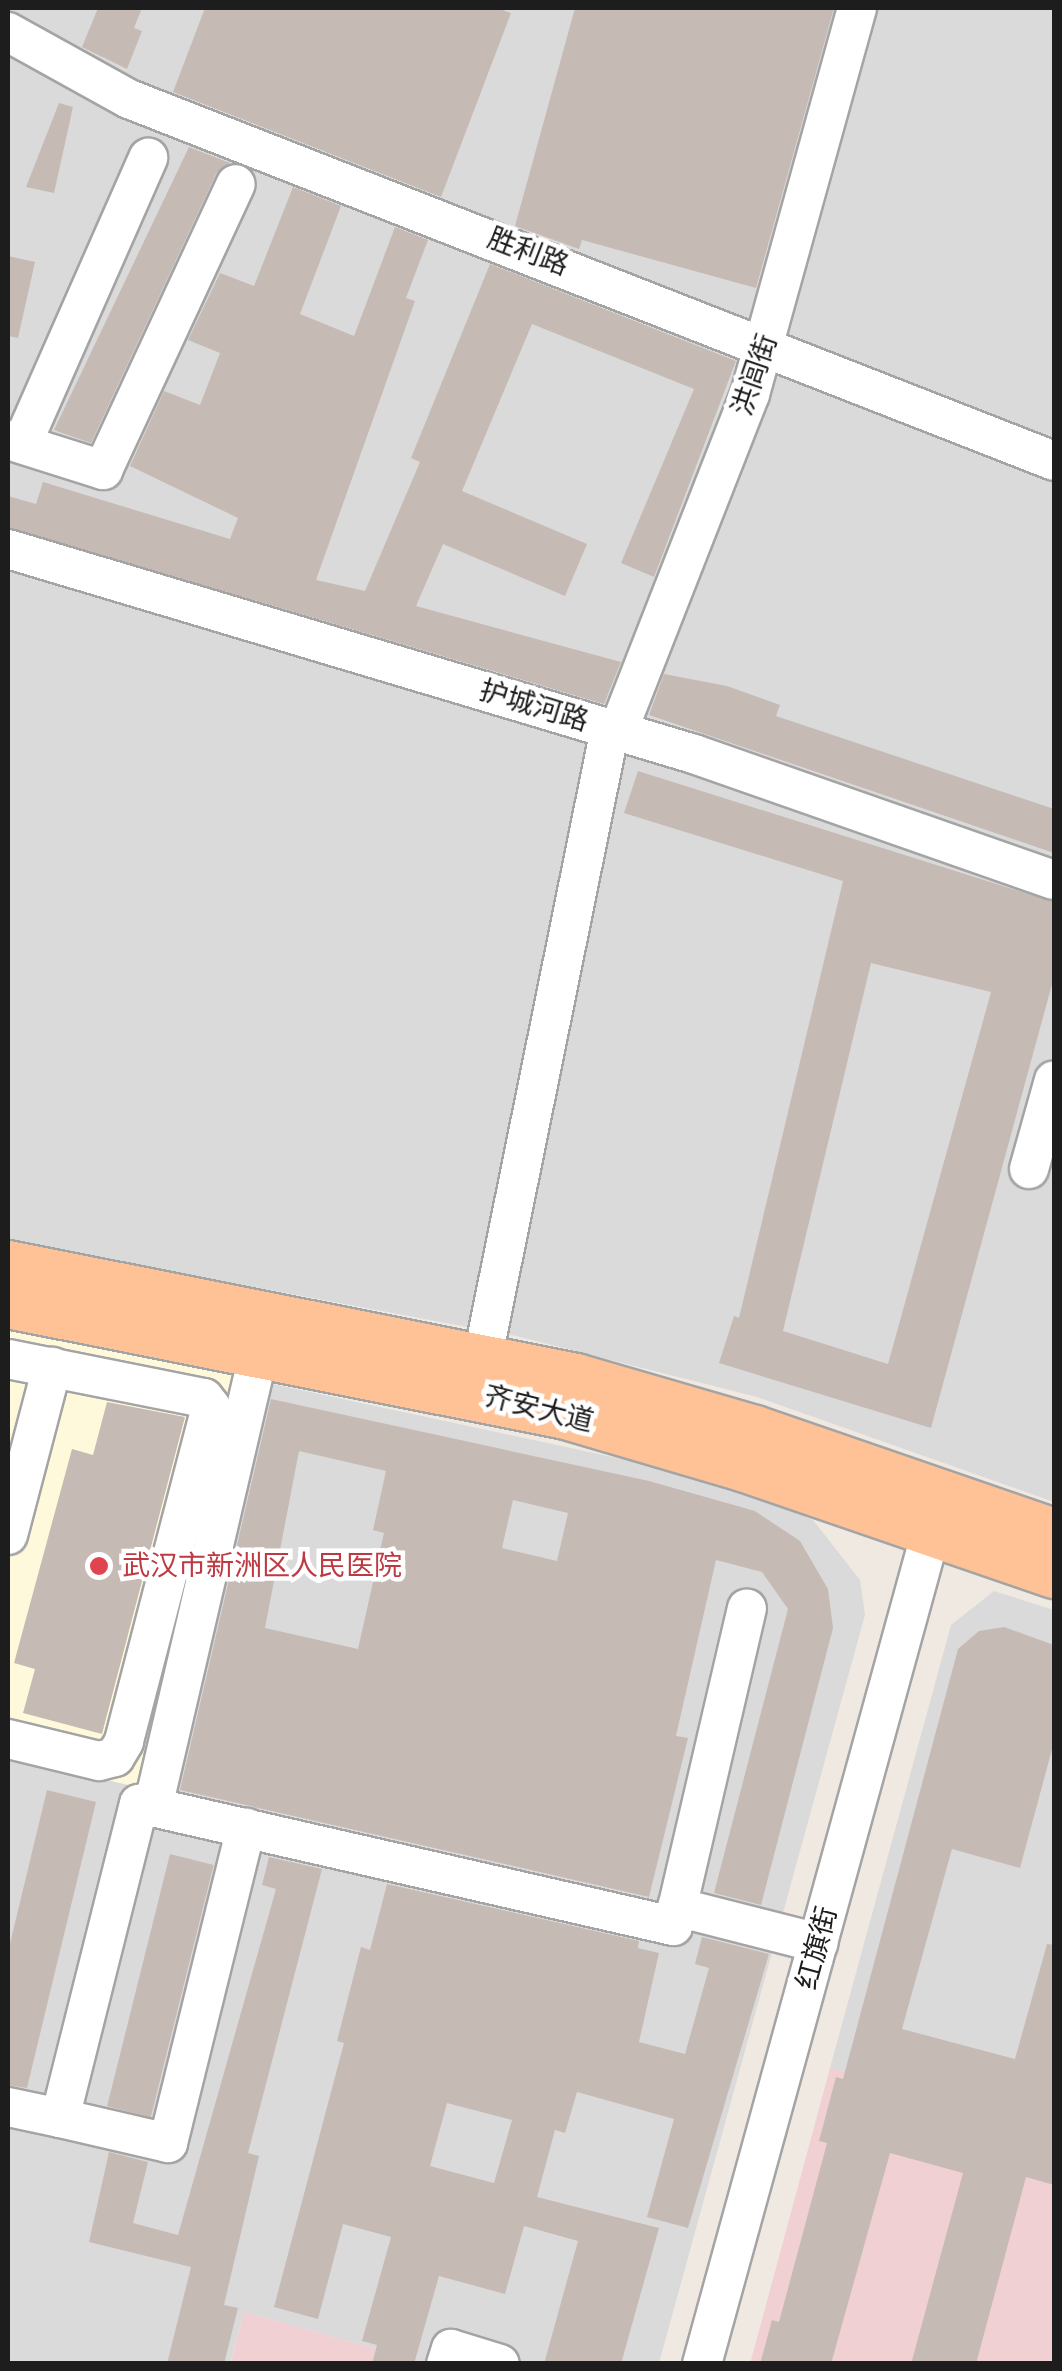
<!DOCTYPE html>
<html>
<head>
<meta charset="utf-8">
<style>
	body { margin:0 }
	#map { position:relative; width:1062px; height:2371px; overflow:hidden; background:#efe9e2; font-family:Helvetica,"Noto Sans SC",sans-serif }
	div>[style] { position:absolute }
	.residential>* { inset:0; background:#dbdada }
	.commercial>* { inset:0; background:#f1d0d4 }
	.education>* { inset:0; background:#fff9db }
	.building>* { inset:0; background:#c6bab5; transform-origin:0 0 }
	.roads { filter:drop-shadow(2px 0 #a4a4a4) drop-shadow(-2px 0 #a4a4a4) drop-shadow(0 2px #a4a4a4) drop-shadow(0 -2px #a4a4a4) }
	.minor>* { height:38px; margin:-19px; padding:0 19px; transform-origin:19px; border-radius:19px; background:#fff }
	.major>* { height:48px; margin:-24px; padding:0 24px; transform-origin:24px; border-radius:24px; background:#ffc297 }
	.dots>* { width:28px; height:28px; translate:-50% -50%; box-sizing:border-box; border:5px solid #fff; border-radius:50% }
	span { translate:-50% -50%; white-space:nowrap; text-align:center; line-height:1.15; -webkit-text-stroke:9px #fff; paint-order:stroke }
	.street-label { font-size:28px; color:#1d1d1d }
	.health-label { font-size:28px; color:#be3a42 }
	.left { translate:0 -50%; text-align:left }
	.frame { position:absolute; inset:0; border:10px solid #1d1d1d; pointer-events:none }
</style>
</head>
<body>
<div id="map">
	<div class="residential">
		<div style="clip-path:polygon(8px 8px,1054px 8px,1054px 1502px,757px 1397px,516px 1336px,8px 1241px)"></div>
		<div style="clip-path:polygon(235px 1376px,724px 1481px,813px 1520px,860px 1580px,865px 1615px,659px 2363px,427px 2363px,244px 2312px,230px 2363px,8px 2364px,8px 1756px,136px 1787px)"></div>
		<div style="clip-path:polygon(994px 1591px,1054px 1610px,1054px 2129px,830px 2068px,951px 1625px)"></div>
	</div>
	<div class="commercial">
		<div style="clip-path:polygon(830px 2068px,1054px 2129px,1054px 2363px,750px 2364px)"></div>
		<div style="clip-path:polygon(244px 2312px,427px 2363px,230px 2364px)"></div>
	</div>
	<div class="education">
		<div style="clip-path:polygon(8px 1328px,235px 1376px,137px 1787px,8px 1756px)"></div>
	</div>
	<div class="building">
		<div style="clip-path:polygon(98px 8px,142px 8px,134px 28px,142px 31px,127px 69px,82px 47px)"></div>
		<div style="clip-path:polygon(205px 8px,497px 8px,511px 13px,441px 197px,173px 92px)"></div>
		<div style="clip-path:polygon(575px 8px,834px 8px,756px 288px,582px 240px,579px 249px,515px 226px)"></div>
		<div style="clip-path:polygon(59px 103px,73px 107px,54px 193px,26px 187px)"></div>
		<div style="clip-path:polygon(189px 147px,230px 163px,216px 174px,91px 443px,62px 433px,54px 430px)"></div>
		<div style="clip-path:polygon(293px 187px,341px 206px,300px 314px,354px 336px,395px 227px,428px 240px,406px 298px,415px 301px,316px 580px,365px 591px,420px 462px,411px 458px,490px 264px,736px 361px,654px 577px,621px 563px,694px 389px,532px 324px,462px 491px,587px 544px,565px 596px,443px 544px,416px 606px,621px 662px,604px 704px,8px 527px,8px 496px,36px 504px,43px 482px,230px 539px,238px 518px,130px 466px,164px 391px,200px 405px,220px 353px,188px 340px,220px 273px,254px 286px)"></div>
		<div style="clip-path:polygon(8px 256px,35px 262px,18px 338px,8px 336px)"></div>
		<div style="clip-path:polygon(664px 674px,727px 686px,780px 705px,776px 716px,1054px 809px,1054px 853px,649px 715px)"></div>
		<div style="clip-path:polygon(evenodd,638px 771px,1054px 902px,1054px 977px,931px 1428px,719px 1363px,734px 1316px,739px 1318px,843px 881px,624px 813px,638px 771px,871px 963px,991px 992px,888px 1364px,783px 1331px,871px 963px)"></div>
		<div style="clip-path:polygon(evenodd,271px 1399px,649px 1481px,755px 1511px,800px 1541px,828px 1589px,833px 1628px,761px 1905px,714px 1893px,788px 1609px,762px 1572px,716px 1560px,676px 1736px,688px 1738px,649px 1897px,180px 1790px,271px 1399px,299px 1451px,386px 1471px,373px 1530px,384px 1533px,358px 1649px,265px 1628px,299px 1451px,271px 1399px,513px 1500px,568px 1513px,557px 1561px,502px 1548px,513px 1500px)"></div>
		<div style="clip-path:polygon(107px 1402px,185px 1417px,102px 1734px,23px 1713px,35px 1669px,14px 1663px,72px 1449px,93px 1455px)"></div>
		<div style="clip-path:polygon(1004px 1627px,1054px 1645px,1054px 1742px,1020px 1868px,952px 1849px,902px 2029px,1015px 2059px,1047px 1944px,1054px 1945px,1054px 2185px,1026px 2177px,976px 2364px,911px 2364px,963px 2173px,890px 2153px,831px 2364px,760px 2364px,772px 2320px,779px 2322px,827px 2143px,819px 2141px,836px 2077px,843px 2079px,958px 1649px,979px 1631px)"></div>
		<div style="clip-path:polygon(47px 1790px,96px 1802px,27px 2088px,8px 2085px,8px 1952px)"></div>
		<div style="left:170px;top:1854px;width:45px;height:260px;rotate:14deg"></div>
		<div style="clip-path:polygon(269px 1857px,322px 1869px,248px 2153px,259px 2156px,224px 2305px,238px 2308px,224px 2364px,167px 2364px,191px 2267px,89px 2242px,109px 2152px,148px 2162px,133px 2223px,178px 2235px,276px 1889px,262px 1885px)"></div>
		<div style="clip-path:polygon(evenodd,387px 1884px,639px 1941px,638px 1948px,659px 1953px,639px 2042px,685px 2054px,709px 1968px,695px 1964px,702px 1937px,769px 1954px,688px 2228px,647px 2217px,674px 2119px,577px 2092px,565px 2133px,555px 2130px,537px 2197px,659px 2228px,621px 2364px,544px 2364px,578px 2241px,524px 2226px,505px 2294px,439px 2276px,414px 2364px,372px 2364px,377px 2345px,362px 2341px,391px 2237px,343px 2224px,318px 2319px,274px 2307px,344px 2043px,337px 2041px,361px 1947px,370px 1950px,387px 1884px,447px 2103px,512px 2120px,494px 2183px,430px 2166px,447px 2103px)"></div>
	</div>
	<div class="roads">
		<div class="minor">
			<div style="left:8px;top:32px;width:138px;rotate:29deg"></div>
			<div style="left:129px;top:99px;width:993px;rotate:21.37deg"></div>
			<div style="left:8px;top:440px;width:100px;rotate:17.5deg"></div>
			<div style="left:103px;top:470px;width:315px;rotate:-65.1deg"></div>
			<div style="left:22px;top:444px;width:313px;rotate:-66.2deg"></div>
			<div style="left:8px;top:549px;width:716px;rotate:16.64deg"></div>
			<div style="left:694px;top:754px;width:381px;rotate:19.3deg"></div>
			<div style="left:618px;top:731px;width:362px;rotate:-68.6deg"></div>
			<div style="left:750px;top:394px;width:401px;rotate:-74.5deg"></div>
			<div style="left:1029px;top:1169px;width:92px;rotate:-74.3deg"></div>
			<div style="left:483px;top:1356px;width:640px;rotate:-78.55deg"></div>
			<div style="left:8px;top:1359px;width:200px;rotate:11.3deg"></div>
			<div style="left:204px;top:1398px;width:11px;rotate:52deg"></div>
			<div style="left:211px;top:1407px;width:346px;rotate:104.6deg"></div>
			<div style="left:124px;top:1742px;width:17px;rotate:121deg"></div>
			<div style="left:115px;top:1757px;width:16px;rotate:166deg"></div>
			<div style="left:99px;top:1761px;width:94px;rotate:-166.4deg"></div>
			<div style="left:8px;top:1535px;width:174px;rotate:-75.3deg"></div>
			<div style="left:153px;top:1807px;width:493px;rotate:-76.9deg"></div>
			<div style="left:677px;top:1907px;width:146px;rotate:14.3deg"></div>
			<div style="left:8px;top:2107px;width:53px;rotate:11.9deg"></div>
			<div style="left:60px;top:2118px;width:324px;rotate:-75.9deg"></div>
			<div style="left:139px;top:1804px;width:548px;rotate:12.87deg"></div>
			<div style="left:673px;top:1926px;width:326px;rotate:-76.9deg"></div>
			<div style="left:60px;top:2118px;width:111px;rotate:13deg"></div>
			<div style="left:168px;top:2143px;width:325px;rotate:-76.1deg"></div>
			<div style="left:446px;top:2364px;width:16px;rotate:-72deg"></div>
			<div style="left:451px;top:2349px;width:51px;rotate:17deg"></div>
			<div style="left:702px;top:2364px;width:863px;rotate:-74.61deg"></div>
		</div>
		<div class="major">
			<div style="left:8px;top:1265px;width:579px;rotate:11.25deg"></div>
			<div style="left:576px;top:1378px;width:186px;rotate:16.2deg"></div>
			<div style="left:755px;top:1430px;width:316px;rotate:19deg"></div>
			<div style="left:8px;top:1304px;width:569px;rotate:11.25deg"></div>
			<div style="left:566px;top:1415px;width:184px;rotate:16.4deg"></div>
			<div style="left:743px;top:1467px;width:329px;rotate:19deg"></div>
		</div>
	</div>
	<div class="dots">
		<div style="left:99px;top:1566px;background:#e0444e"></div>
	</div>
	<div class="street-label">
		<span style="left:528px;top:252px;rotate:21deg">胜利路</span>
		<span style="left:755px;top:375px;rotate:-71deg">洪闾街</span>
		<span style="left:534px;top:706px;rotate:17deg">护城河路</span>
		<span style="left:539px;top:1409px;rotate:14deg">齐安大道</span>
		<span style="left:817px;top:1948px;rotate:-75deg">红旗街</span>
	</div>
	<div class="health-label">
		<span class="left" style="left:122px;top:1566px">武汉市新洲区人民医院</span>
	</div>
	<div class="frame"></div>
</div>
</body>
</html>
